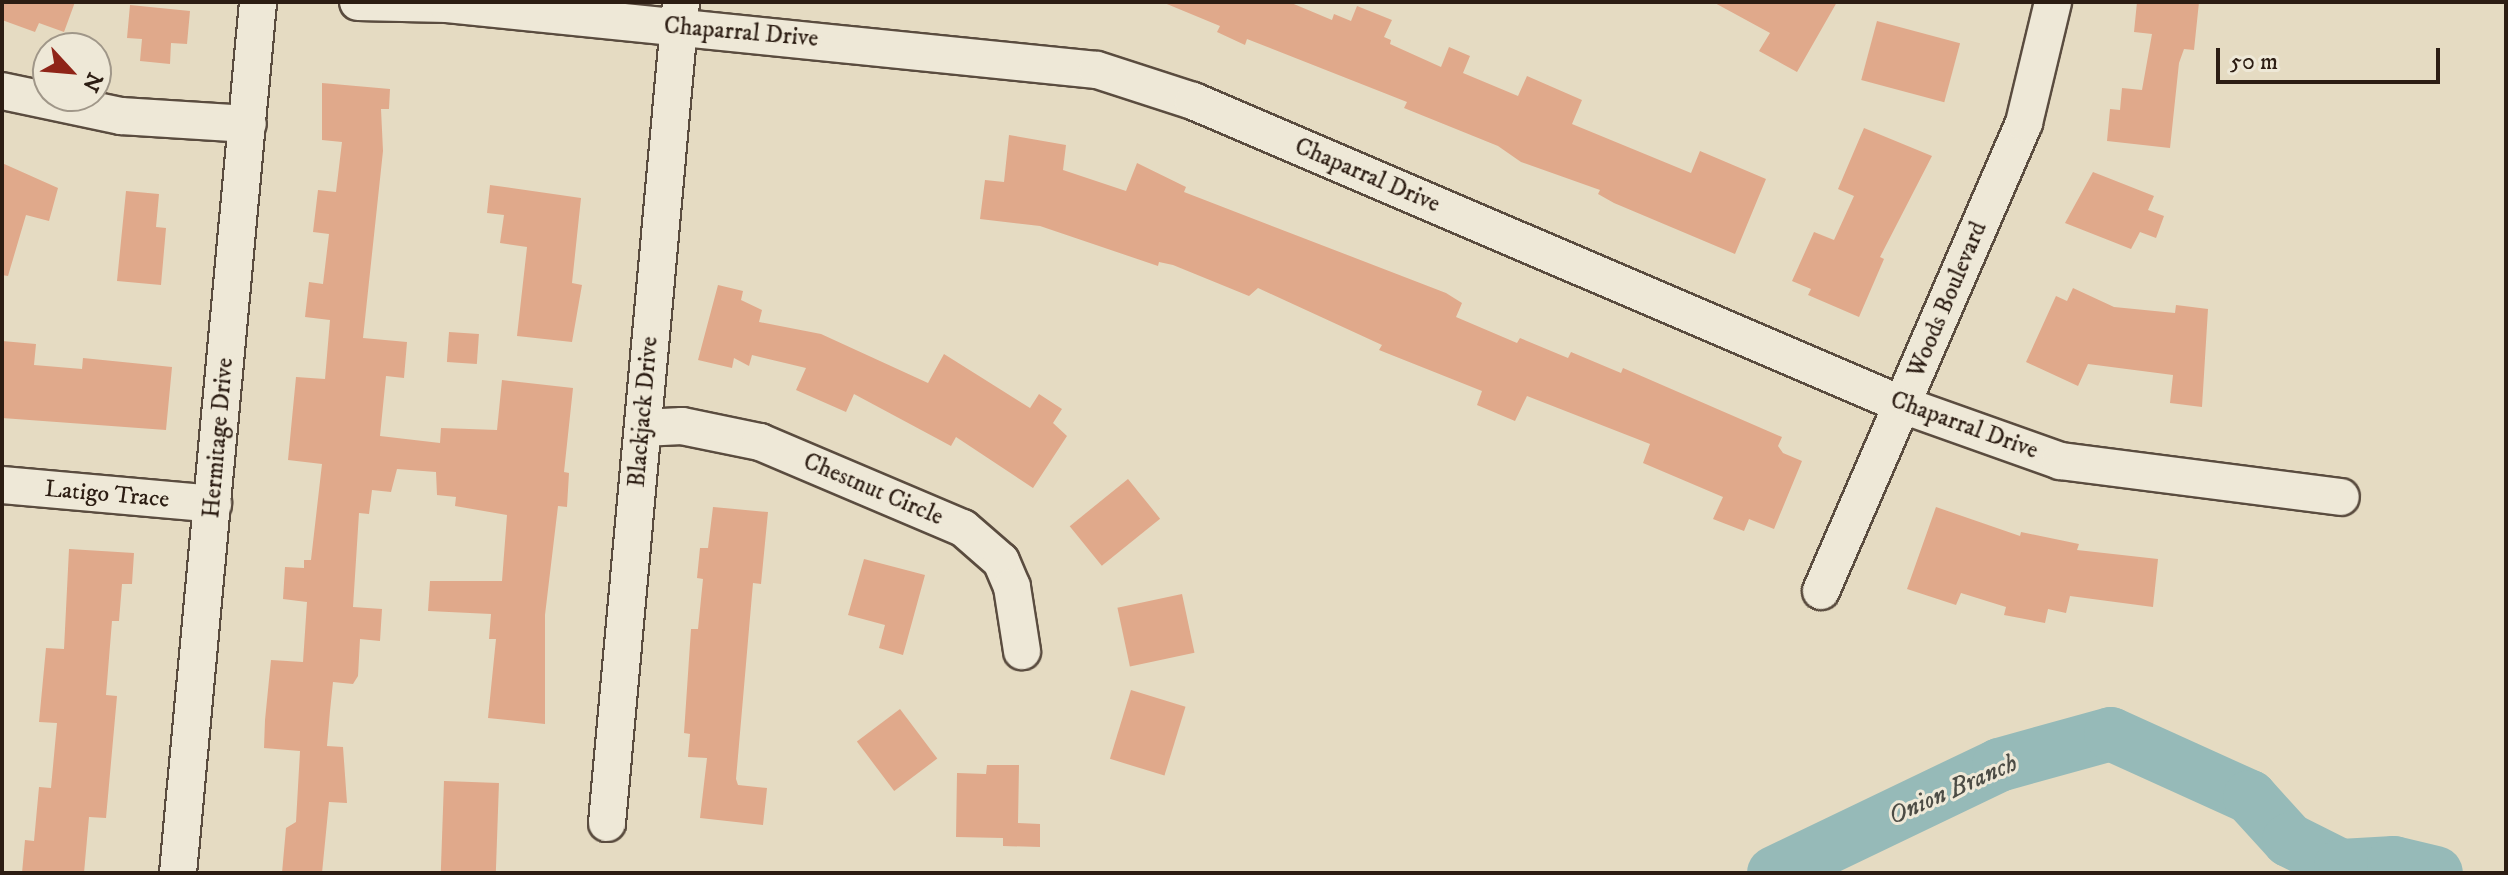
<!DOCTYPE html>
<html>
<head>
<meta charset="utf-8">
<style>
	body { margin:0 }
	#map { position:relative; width:2508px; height:875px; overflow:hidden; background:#e5dbc2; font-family:"IM FELL DW Pica",serif }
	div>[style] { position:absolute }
	.river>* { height:54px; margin:-27px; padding:0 27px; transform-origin:27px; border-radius:27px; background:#96bab8 }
	.building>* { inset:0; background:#e0a98b; transform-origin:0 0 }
	.roads { filter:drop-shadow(2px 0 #5a4c3f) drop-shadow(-2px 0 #5a4c3f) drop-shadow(0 2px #5a4c3f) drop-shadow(0 -2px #5a4c3f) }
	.minor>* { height:36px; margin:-18px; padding:0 18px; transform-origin:18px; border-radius:18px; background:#eee8d7 }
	span { translate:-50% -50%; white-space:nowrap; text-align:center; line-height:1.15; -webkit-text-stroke:6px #eee8d7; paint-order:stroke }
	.street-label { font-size:24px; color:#2c1d13 }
	.water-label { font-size:26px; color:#4c4c45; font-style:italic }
	.frame { position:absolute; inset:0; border:4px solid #2c1d13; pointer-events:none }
	.north { position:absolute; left:32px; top:32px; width:80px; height:80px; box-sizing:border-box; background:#eee8d7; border:2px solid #a09789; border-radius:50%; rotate:116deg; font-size:22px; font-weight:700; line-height:32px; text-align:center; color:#2c1d13 }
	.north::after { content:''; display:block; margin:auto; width:28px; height:36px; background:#8f2418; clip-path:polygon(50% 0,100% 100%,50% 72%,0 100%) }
	.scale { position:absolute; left:2216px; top:48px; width:224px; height:36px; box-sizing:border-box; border:4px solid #2c1d13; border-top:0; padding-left:10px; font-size:24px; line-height:28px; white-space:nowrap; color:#2c1d13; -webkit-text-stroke:6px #eee8d7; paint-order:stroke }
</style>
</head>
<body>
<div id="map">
	<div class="river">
		<div style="left:1774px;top:873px;width:250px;rotate:-25.6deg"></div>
		<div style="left:1999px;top:765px;width:116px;rotate:-15.5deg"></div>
		<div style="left:2111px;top:734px;width:153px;rotate:24.4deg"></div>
		<div style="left:2250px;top:797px;width:58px;rotate:47.8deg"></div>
		<div style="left:2289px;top:840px;width:58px;rotate:26.6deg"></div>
		<div style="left:2341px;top:866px;width:53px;rotate:-3.2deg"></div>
		<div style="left:2394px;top:863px;width:43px;rotate:13.4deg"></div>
	</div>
	<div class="building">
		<div style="clip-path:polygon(2px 2px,75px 2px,64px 32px,39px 23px,35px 32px,2px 20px)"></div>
		<div style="clip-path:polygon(1162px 2px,1289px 2px,1332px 20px,1334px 14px,1351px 21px,1357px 6px,1392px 20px,1384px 37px,1391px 40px,1390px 44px,1441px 67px,1449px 47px,1470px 56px,1463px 73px,1518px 96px,1527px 76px,1582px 100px,1572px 124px,1691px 173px,1700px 151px,1766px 179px,1735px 254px,1614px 203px,1598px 194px,1600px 190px,1521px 162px,1498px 146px,1404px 108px,1407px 102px,1247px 39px,1245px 45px,1217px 32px,1220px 26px)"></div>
		<div style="clip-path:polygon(1713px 2px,1837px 2px,1797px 72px,1759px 51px,1770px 33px)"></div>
		<div style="clip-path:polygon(2137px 2px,2199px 2px,2194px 50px,2184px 49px,2179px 63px,2170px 148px,2107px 141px,2110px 109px,2120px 110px,2122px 88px,2142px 90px,2152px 34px,2134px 32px)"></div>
		<div style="clip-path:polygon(130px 5px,190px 11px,187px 44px,171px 43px,170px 64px,140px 61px,142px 39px,127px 38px)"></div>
		<div style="left:1877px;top:21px;width:86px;height:61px;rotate:15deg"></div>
		<div style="clip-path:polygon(322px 83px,390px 89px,389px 109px,381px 109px,383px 151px,363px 338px,407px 342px,404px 378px,386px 376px,380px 436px,440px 443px,441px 428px,497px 430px,502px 380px,573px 388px,564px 472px,569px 473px,567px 507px,558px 506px,545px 615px,545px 724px,488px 718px,496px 639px,489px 639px,491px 614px,428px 611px,430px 581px,502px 581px,507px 515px,455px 506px,456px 497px,437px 495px,436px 472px,397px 469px,391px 492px,372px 490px,369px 514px,359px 513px,353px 607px,382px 609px,380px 641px,360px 639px,358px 676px,353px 684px,333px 682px,330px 711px,327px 746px,343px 747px,347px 803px,329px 802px,322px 873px,282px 873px,286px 828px,296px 822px,300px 751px,264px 748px,265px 720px,271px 660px,303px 662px,307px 602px,283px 599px,285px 567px,304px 568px,304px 560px,311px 560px,322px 464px,288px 460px,296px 377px,325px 379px,330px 320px,305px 317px,309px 282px,323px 284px,329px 234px,313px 232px,318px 190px,336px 192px,342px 142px,322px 140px)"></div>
		<div style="clip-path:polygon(1864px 128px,1932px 156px,1880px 257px,1884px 259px,1859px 317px,1808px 295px,1811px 289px,1792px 281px,1814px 232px,1834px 240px,1854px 196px,1838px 189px)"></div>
		<div style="clip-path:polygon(1009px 135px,1066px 145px,1063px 170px,1126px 191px,1137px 163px,1186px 187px,1184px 192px,1446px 293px,1462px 303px,1456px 317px,1517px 343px,1520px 338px,1568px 358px,1571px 352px,1621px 373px,1623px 368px,1782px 437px,1778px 446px,1783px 453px,1802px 461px,1774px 529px,1749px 519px,1744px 531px,1713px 519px,1723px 497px,1643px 463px,1650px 444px,1527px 396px,1515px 421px,1477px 405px,1482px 391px,1379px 350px,1382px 345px,1258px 288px,1249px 296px,1173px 265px,1159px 262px,1158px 266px,1040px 226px,980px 219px,985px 180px,1004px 182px)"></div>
		<div style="clip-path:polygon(2px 163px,58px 188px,49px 221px,26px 215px,8px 276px,2px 275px)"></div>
		<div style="clip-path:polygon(2093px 172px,2154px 196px,2148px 210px,2164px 216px,2156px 238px,2140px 232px,2131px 249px,2065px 223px)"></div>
		<div style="clip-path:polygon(490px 185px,581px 198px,572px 283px,582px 285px,572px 342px,517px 336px,527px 247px,500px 243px,504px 215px,487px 213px)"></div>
		<div style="clip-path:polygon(126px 191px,159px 194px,156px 227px,166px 228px,161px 285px,117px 281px)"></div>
		<div style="clip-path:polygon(718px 285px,743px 291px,741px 300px,762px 310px,759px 322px,821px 334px,928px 383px,944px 354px,1030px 408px,1039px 394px,1062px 409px,1053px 423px,1067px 436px,1033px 488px,956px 437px,951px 446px,854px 394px,846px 412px,796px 390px,806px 368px,752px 355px,749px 366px,734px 358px,732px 368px,698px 360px)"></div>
		<div style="clip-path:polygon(2073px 288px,2114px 307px,2175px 313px,2176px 305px,2208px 309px,2202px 407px,2170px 403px,2173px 375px,2088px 364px,2078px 386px,2026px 362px,2056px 296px,2067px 301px)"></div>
		<div style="left:449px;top:332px;width:30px;height:30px;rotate:4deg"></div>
		<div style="clip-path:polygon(2px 341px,36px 344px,34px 365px,82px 369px,83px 358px,172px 367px,166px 430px,2px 418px)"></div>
		<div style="left:1128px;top:479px;width:51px;height:75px;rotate:51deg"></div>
		<div style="clip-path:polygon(713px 507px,768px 512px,761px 584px,753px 583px,736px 779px,738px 785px,767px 788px,763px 825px,700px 818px,707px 758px,688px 757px,690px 734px,684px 733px,691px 629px,698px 629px,703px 579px,697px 578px,700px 548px,708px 548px)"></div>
		<div style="clip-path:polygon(1936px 507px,2020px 536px,2021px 532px,2079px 544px,2077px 550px,2158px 559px,2153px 607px,2070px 596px,2066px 613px,2048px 609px,2045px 623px,2004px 615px,2006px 607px,1961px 593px,1956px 605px,1907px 589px)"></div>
		<div style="clip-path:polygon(69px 549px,134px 553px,132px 584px,122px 584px,119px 621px,112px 621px,106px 695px,117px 696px,106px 818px,89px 817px,84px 873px,22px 873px,25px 840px,34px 841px,39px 787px,51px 788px,57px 723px,39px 722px,46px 648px,64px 649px)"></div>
		<div style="clip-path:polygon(864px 559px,925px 575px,903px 655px,879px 648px,885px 625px,848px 615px)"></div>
		<div style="left:1182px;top:594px;width:60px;height:66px;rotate:78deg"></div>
		<div style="left:1131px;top:690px;width:57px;height:72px;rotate:17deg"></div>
		<div style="left:900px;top:709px;width:62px;height:54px;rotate:53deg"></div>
		<div style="clip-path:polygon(987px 765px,1019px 765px,1018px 823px,1040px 824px,1040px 847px,1003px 846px,1003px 838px,956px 837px,957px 773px,986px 774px)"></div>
		<div style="left:444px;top:781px;width:55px;height:92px;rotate:2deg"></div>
	</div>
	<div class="roads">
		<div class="minor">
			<div style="left:358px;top:2px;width:89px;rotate:1.3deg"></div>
			<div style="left:447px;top:4px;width:653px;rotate:5.8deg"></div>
			<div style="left:1097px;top:70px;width:101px;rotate:17.9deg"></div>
			<div style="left:1193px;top:101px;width:772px;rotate:23.18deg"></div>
			<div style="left:1903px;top:405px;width:167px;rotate:19.6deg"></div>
			<div style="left:2060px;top:461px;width:283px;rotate:7.3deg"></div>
			<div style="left:2px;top:91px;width:122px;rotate:11.9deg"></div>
			<div style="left:121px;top:116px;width:127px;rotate:3.6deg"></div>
			<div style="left:643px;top:428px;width:39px;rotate:-3deg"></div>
			<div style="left:682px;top:426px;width:80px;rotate:11.6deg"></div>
			<div style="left:760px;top:442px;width:220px;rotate:23deg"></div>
			<div style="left:963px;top:528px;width:50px;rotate:41deg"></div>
			<div style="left:1001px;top:561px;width:28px;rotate:67deg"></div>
			<div style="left:1012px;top:587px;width:65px;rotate:81.1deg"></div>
			<div style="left:2px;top:485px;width:212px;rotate:5.1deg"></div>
			<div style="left:1821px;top:591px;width:510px;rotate:-66.55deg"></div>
			<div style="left:2024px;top:123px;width:124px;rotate:-76.5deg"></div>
			<div style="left:607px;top:823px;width:824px;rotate:-84.85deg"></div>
			<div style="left:178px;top:873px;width:875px;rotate:-84.75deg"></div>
		</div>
	</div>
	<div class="street-label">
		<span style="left:741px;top:33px;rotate:5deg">Chaparral Drive</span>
		<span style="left:1367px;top:176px;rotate:23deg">Chaparral Drive</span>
		<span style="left:1948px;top:300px;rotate:-67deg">Woods Boulevard</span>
		<span style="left:644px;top:412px;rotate:-85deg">Blackjack Drive</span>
		<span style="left:1964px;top:426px;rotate:20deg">Chaparral Drive</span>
		<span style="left:219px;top:438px;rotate:-85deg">Hermitage Drive</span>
		<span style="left:873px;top:490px;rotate:23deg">Chestnut Circle</span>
		<span style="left:107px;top:495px;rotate:5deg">Latigo Trace</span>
	</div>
	<div class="water-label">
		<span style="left:1953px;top:790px;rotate:-24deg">Onion Branch</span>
	</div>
	<div class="frame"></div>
	<div class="north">N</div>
	<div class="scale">50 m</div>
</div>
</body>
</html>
